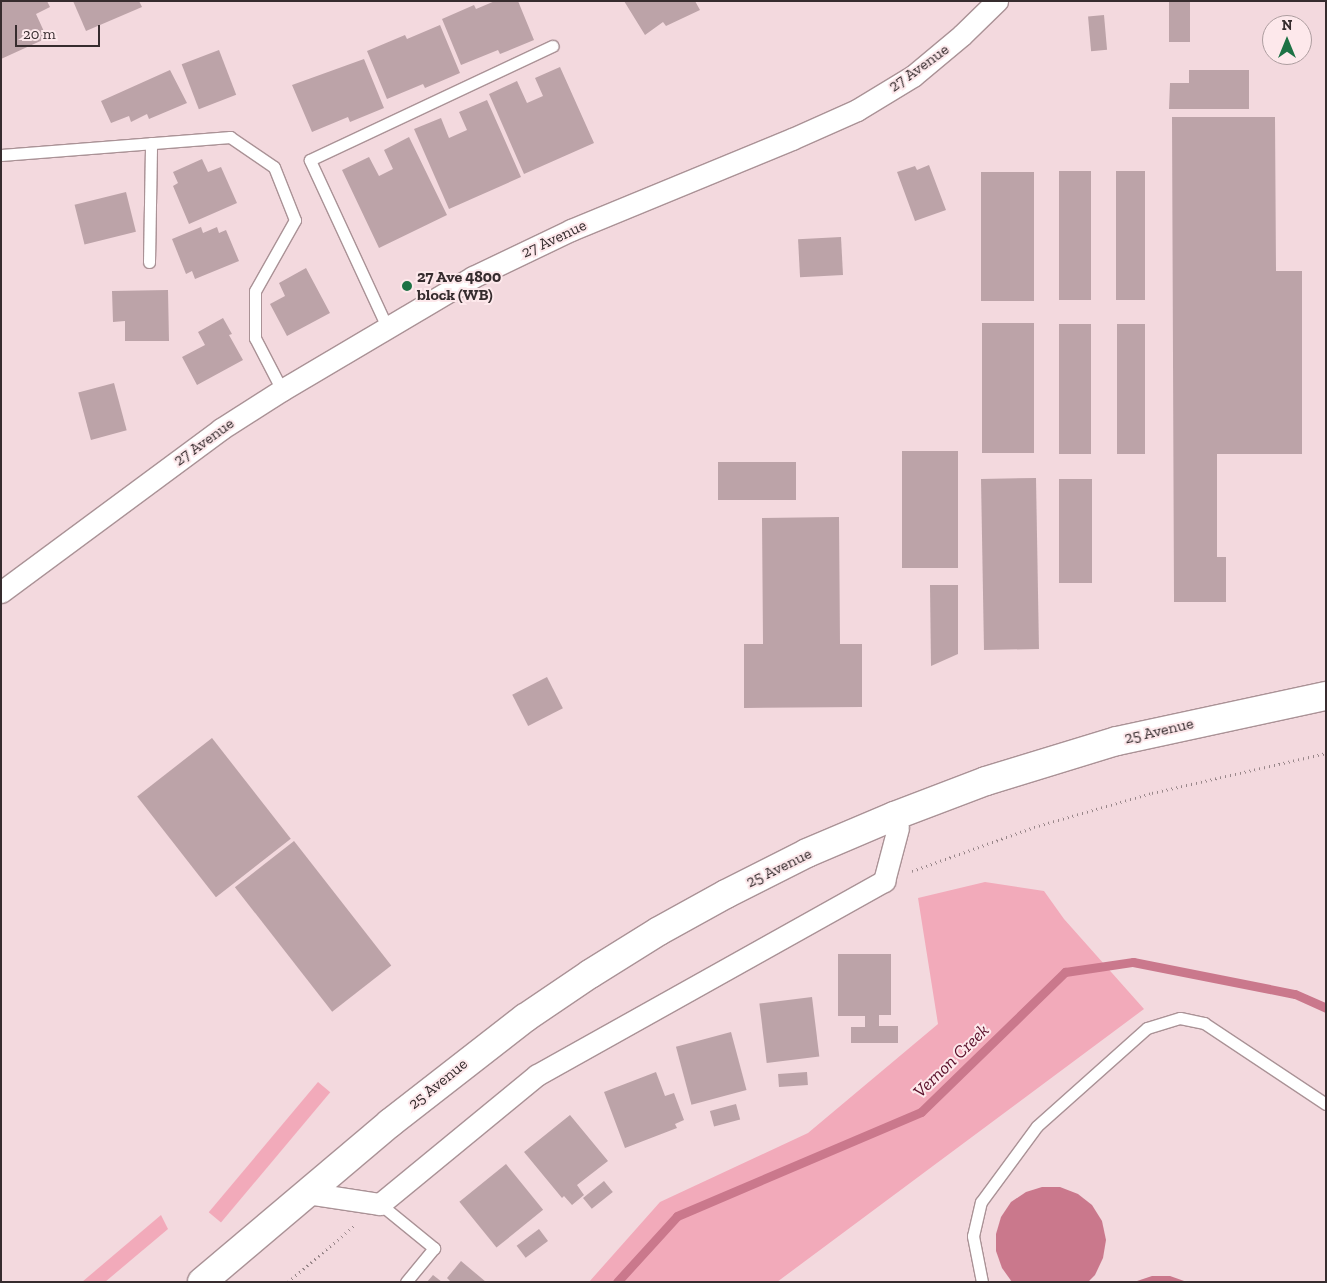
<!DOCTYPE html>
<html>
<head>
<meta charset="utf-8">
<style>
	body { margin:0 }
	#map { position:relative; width:1327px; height:1283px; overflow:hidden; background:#f3d9de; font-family:"Zilla Slab",serif }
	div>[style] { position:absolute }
	.green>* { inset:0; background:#f2aaba; transform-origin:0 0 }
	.water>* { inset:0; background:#ca788c }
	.stream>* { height:9px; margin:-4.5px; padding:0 4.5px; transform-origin:4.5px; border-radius:4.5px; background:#ca788c }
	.building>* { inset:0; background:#bca3a8; transform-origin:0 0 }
	.path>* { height:3px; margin-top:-1.5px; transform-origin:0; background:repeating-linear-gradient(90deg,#99878a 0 1px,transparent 0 5px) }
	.roads { filter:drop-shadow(1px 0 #aa9296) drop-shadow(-1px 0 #aa9296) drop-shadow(0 1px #aa9296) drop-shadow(0 -1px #aa9296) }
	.lane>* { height:11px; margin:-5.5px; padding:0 5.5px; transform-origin:5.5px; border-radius:5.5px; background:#fff }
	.street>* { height:21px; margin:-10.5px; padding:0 10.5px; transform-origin:10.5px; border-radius:10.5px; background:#fff }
	.secondary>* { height:28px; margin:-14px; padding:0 14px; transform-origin:14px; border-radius:14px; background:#fff }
	.dots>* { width:14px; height:14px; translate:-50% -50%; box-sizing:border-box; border:2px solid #fde8eb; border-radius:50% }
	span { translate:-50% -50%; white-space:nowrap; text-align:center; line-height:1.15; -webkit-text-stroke:4px #fde8eb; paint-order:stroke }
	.street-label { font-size:16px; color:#362c2e }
	.poi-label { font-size:16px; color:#362c2e; font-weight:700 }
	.left { translate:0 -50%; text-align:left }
	.water-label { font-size:18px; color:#570c27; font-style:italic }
	.frame { position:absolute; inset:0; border:2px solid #362c2e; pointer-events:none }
	.north { position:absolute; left:1262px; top:15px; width:50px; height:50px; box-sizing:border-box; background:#fde8eb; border:1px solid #ad9d9f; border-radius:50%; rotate:0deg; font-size:14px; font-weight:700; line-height:20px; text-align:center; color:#362c2e }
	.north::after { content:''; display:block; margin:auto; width:18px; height:22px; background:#1d7245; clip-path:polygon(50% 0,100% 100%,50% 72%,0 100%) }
	.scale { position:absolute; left:15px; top:25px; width:85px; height:22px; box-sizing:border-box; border:2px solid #362c2e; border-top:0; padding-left:6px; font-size:15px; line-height:18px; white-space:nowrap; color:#362c2e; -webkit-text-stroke:4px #fde8eb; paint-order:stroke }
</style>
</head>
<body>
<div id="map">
	<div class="green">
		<div style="clip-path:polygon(985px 882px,1044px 891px,1064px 919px,1144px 1009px,777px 1282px,589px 1282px,660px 1202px,808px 1133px,938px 1024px,918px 898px)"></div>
		<div style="left:318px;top:1082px;width:16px;height:170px;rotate:40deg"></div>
		<div style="clip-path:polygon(161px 1215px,168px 1229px,105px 1282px,82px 1282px)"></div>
	</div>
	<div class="water">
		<div style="clip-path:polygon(1042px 1187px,1060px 1187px,1078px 1194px,1092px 1205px,1102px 1221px,1106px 1240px,1103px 1258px,1095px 1275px,1088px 1282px,1012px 1282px,1002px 1268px,996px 1251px,996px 1234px,1001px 1217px,1011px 1202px,1026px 1192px)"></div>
		<div style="clip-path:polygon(1152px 1276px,1170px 1276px,1187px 1282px,1134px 1282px)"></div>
	</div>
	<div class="stream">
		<div style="left:617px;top:1282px;width:89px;rotate:-47.7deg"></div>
		<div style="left:677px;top:1216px;width:265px;rotate:-23.1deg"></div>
		<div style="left:921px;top:1112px;width:201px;rotate:-44.2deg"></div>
		<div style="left:1065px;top:972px;width:69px;rotate:-8.4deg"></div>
		<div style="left:1133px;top:962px;width:165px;rotate:11.2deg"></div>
		<div style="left:1295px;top:994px;width:34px;rotate:24deg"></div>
	</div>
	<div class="building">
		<div style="clip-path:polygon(1px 1px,47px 1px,50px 7px,36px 14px,47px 38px,1px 59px)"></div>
		<div style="clip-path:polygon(73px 1px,139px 1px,142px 7px,86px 31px)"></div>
		<div style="clip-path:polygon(495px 1px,518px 1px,534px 40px,500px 54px,498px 50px,461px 65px,442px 19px,474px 5px,476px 9px)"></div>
		<div style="clip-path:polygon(624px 1px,695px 1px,700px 10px,666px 26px,663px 22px,645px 35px)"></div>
		<div style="left:1169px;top:1px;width:21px;height:41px"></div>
		<div style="left:1104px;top:15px;width:35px;height:16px;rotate:85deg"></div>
		<div style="clip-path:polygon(440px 25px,460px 73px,425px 88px,423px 84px,387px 99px,367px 51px,405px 35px,407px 39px)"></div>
		<div style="left:219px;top:50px;width:48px;height:40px;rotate:69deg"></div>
		<div style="clip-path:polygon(364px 59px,384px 108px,350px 122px,348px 117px,312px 132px,292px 85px)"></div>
		<div style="clip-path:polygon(560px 67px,594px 143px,524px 174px,489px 94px,517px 81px,527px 103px,543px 96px,535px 78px)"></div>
		<div style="clip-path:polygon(170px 70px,187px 103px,149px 119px,147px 114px,131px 122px,129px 116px,111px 123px,101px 101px)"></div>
		<div style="clip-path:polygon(1189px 70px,1249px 70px,1249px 109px,1169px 109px,1170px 83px,1189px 83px)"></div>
		<div style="clip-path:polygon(487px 100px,521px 177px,449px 209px,414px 129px,441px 118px,449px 138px,467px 130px,459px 112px)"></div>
		<div style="clip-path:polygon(1172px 117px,1275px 117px,1276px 271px,1302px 271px,1302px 454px,1217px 454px,1217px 557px,1226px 557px,1226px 602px,1174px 602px)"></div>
		<div style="clip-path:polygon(409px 137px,447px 215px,379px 248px,342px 170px,369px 157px,379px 176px,393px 169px,384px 150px)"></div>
		<div style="clip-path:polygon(202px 159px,208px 172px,221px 167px,237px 203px,189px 224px,173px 186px,178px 183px,173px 172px)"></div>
		<div style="clip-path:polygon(929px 165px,946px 210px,915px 221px,897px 172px,915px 166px,917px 170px)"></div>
		<div style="left:1059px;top:171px;width:32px;height:129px"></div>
		<div style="left:1116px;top:171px;width:29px;height:129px"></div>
		<div style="left:981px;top:172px;width:53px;height:129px"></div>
		<div style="left:126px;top:192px;width:41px;height:53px;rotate:76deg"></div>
		<div style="clip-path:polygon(201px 227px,203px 233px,217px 227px,219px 233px,226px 230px,239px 261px,195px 279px,192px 271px,186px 274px,172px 239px)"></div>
		<div style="left:841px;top:237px;width:38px;height:43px;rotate:87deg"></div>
		<div style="clip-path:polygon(306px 268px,330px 313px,287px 336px,270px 304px,285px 296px,279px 283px)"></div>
		<div style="clip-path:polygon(168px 290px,169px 341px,125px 341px,125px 321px,113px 322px,112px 291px)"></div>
		<div style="clip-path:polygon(223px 318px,232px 334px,229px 335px,243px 360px,197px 385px,182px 357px,205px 345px,198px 332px)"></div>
		<div style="left:982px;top:323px;width:52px;height:130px"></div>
		<div style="left:1091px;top:324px;width:130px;height:32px;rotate:90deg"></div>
		<div style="left:1117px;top:324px;width:28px;height:130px"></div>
		<div style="left:114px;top:383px;width:49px;height:37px;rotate:75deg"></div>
		<div style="left:902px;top:451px;width:56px;height:117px"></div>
		<div style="left:718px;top:462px;width:78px;height:38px"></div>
		<div style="left:1036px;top:478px;width:171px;height:55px;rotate:89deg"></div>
		<div style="left:1059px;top:479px;width:33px;height:104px"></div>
		<div style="clip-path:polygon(839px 517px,840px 644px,862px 644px,862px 707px,744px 708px,744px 644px,763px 644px,762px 518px)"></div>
		<div style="clip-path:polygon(930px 585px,958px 585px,958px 654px,931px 666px)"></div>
		<div style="left:547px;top:677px;width:35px;height:39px;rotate:63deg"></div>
		<div style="left:212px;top:738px;width:128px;height:95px;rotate:52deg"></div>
		<div style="left:294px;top:841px;width:158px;height:75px;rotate:52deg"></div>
		<div style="clip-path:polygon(838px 954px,891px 954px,891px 1015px,879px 1015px,879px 1026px,898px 1026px,898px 1043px,851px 1043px,851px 1027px,865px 1027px,865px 1016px,838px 1016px)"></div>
		<div style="left:812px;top:997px;width:60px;height:53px;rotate:83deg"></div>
		<div style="left:731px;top:1032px;width:60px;height:57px;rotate:75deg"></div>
		<div style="clip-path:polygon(656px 1072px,665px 1096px,674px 1093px,684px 1120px,675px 1124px,677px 1128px,625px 1148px,604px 1092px)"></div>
		<div style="left:807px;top:1072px;width:13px;height:29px;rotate:86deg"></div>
		<div style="left:736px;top:1104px;width:16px;height:27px;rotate:75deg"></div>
		<div style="clip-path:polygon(570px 1115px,608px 1161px,577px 1185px,584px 1195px,572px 1205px,564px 1196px,562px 1198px,524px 1152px)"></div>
		<div style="left:506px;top:1164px;width:59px;height:60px;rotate:51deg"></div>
		<div style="left:604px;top:1181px;width:14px;height:27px;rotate:51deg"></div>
		<div style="left:539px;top:1229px;width:15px;height:28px;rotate:53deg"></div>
		<div style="clip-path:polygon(461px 1261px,486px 1282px,451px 1282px,447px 1278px)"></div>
		<div style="clip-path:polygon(433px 1275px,442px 1282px,427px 1282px)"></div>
	</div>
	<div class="path">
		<div style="left:912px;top:871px;width:130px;rotate:-19.8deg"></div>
		<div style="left:1034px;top:827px;width:123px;rotate:-16.1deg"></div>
		<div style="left:1152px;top:793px;width:179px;rotate:-12.9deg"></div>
		<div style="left:288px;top:1282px;width:88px;rotate:-40.4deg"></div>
	</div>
	<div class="roads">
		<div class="lane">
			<div style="left:1px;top:155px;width:230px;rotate:-4.5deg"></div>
			<div style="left:230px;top:137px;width:53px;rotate:34.3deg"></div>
			<div style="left:274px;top:167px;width:57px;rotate:68.4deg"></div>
			<div style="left:295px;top:220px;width:81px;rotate:119.4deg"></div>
			<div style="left:255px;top:291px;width:47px;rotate:90deg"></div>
			<div style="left:255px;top:338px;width:59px;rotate:62.6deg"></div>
			<div style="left:149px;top:262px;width:119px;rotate:-89deg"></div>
			<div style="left:387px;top:327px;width:184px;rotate:-114.8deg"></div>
			<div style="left:310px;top:160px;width:268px;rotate:-25.2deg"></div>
			<div style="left:380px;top:1204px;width:70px;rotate:39.2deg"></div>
			<div style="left:434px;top:1248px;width:44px;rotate:129.5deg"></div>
			<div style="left:982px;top:1282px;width:47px;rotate:-101.1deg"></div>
			<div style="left:973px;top:1236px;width:35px;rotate:-77deg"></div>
			<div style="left:981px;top:1202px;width:94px;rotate:-53.6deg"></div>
			<div style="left:1037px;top:1126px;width:147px;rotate:-41.7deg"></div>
			<div style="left:1147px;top:1028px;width:34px;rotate:-17deg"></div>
			<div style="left:1180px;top:1018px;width:25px;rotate:12deg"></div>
			<div style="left:1204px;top:1023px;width:146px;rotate:33.6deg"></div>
		</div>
		<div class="street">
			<div style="left:1px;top:592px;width:274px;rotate:-36.5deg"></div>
			<div style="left:221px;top:429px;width:72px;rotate:-32.6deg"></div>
			<div style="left:282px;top:390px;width:222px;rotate:-30.6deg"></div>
			<div style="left:473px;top:277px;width:109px;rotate:-25.6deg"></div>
			<div style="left:571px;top:230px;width:239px;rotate:-22.4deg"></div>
			<div style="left:792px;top:139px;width:71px;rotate:-24deg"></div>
			<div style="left:857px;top:110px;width:66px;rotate:-31.3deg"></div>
			<div style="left:913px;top:76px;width:64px;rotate:-39.9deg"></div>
			<div style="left:962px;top:35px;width:49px;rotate:-44.2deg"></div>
			<div style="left:307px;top:1193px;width:74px;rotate:8.6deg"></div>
			<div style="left:380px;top:1204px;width:203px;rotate:-39.4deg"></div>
			<div style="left:537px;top:1075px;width:398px;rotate:-29.2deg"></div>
			<div style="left:884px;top:881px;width:55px;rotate:-75.2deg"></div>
		</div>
		<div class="secondary">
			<div style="left:202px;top:1282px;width:246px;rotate:-40.2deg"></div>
			<div style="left:390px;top:1123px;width:171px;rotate:-37.9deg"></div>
			<div style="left:525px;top:1018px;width:78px;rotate:-34.1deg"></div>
			<div style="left:590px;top:974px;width:81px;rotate:-31.9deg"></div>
			<div style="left:659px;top:931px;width:77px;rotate:-28.9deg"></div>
			<div style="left:726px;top:894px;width:91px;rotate:-26.8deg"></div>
			<div style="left:807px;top:853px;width:95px;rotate:-23deg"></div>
			<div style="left:894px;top:816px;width:98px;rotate:-20.8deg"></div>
			<div style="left:986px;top:781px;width:137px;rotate:-17deg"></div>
			<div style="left:1117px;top:741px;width:214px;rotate:-12.2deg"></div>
		</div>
	</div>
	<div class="dots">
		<div style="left:407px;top:286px;background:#1d7245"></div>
	</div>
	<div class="street-label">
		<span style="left:919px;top:68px;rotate:-36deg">27 Avenue</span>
		<span style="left:554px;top:239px;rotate:-25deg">27 Avenue</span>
		<span style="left:204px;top:442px;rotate:-36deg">27 Avenue</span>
		<span style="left:1159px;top:731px;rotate:-13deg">25 Avenue</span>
		<span style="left:779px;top:868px;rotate:-26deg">25 Avenue</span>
		<span style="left:438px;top:1084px;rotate:-39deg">25 Avenue</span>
	</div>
	<div class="poi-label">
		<span class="left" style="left:417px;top:286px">27 Ave 4800<br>block (WB)</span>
	</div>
	<div class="water-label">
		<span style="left:951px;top:1061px;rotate:-44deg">Vernon Creek</span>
	</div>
	<div class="frame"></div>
	<div class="north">N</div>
	<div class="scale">20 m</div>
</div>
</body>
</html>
